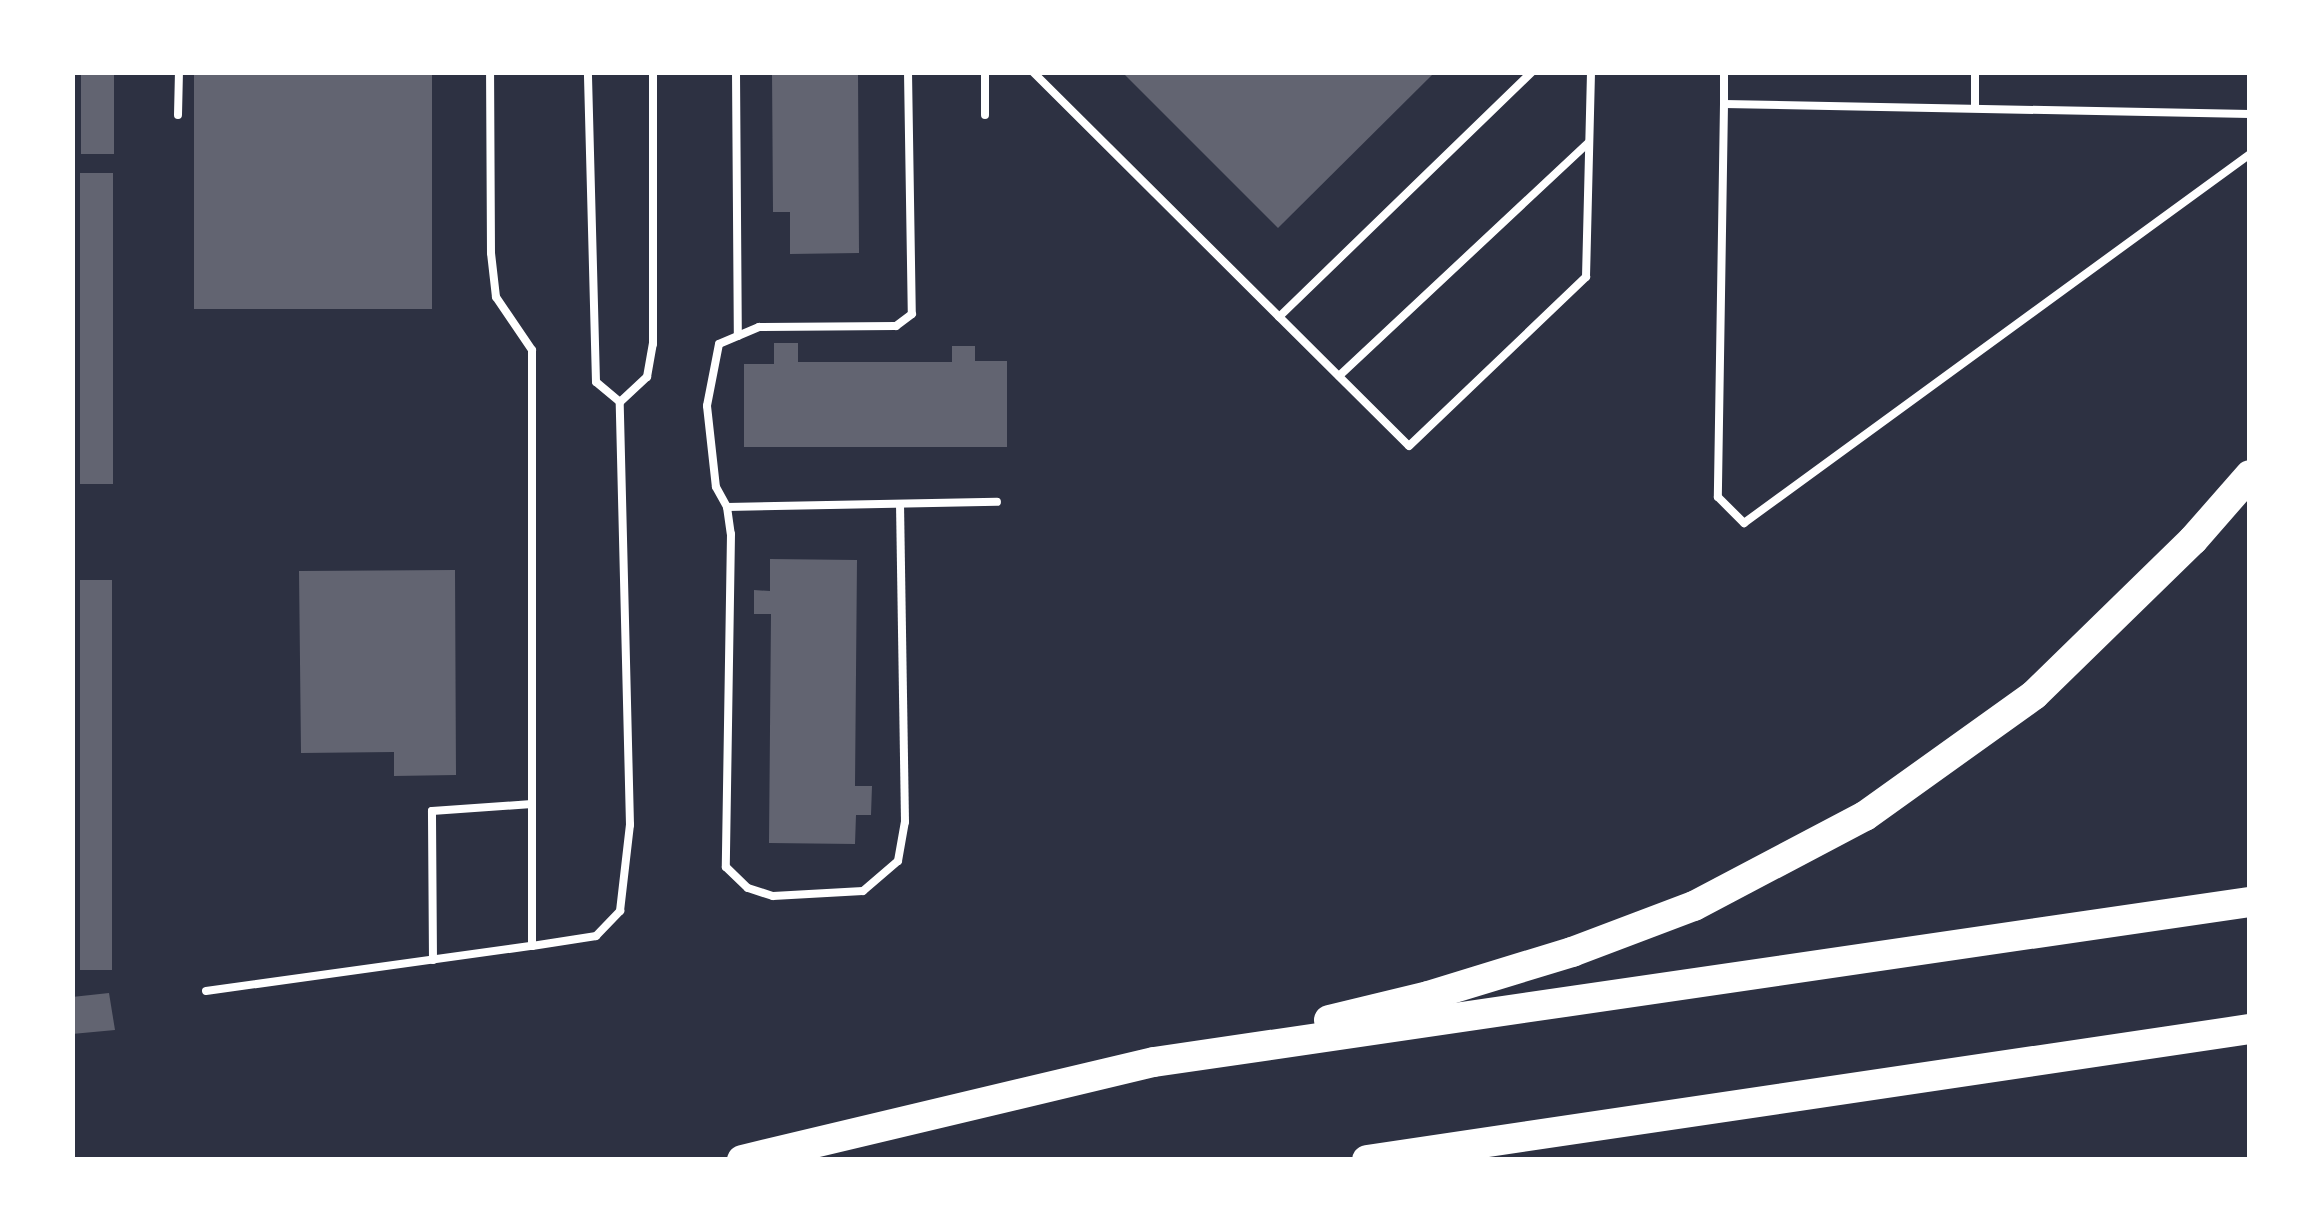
<!DOCTYPE html>
<html>
<head>
<meta charset="utf-8">
<style>
	body { margin:0 }
	#map { position:relative; width:2322px; height:1232px; overflow:hidden; background:#2d3142; font-family:"Alegreya Sans",sans-serif }
	div>[style] { position:absolute }
	.building>* { inset:0; background:#626471; transform-origin:0 0 }
	.service>* { height:8px; margin:-4px; padding:0 4px; transform-origin:4px; border-radius:4px; background:#fff }
	.motorway>* { height:30px; margin:-15px; padding:0 15px; transform-origin:15px; border-radius:15px; background:#fff }
	span { translate:-50% -50%; white-space:nowrap; text-align:center; line-height:1.15; -webkit-text-stroke:8px #fff; paint-order:stroke }
	.frame { position:absolute; inset:0; border:75px solid #fff; pointer-events:none }
</style>
</head>
<body>
<div id="map">
	<div class="building">
		<div style="left:81px;top:72px;width:33px;height:82px"></div>
		<div style="left:194px;top:72px;width:238px;height:237px"></div>
		<div style="clip-path:polygon(772px 72px,858px 72px,859px 253px,790px 254px,790px 212px,773px 212px)"></div>
		<div style="clip-path:polygon(1122px 72px,1430px 72px,1432px 75px,1278px 228px)"></div>
		<div style="left:80px;top:173px;width:33px;height:311px"></div>
		<div style="clip-path:polygon(774px 343px,798px 343px,798px 362px,952px 362px,952px 346px,975px 346px,975px 361px,1007px 361px,1007px 447px,744px 447px,744px 364px,774px 364px)"></div>
		<div style="clip-path:polygon(770px 559px,857px 560px,855px 786px,872px 786px,871px 815px,856px 815px,855px 844px,769px 843px,771px 614px,754px 614px,754px 590px,770px 591px)"></div>
		<div style="clip-path:polygon(455px 570px,456px 775px,394px 776px,394px 752px,301px 753px,299px 571px)"></div>
		<div style="left:112px;top:580px;width:390px;height:32px;rotate:90deg"></div>
		<div style="clip-path:polygon(109px 993px,115px 1030px,72px 1034px,72px 997px)"></div>
	</div>
	<div class="service">
		<div style="left:736px;top:72px;width:264px;rotate:89.6deg"></div>
		<div style="left:908px;top:72px;width:242px;rotate:89.1deg"></div>
		<div style="left:912px;top:314px;width:20px;rotate:143deg"></div>
		<div style="left:896px;top:326px;width:137px;rotate:179.6deg"></div>
		<div style="left:759px;top:327px;width:43px;rotate:157deg"></div>
		<div style="left:719px;top:344px;width:63px;rotate:101deg"></div>
		<div style="left:707px;top:406px;width:81px;rotate:83.7deg"></div>
		<div style="left:716px;top:487px;width:23px;rotate:61deg"></div>
		<div style="left:727px;top:507px;width:270px;rotate:-1.1deg"></div>
		<div style="left:1033px;top:72px;width:530px;rotate:44.85deg"></div>
		<div style="left:1409px;top:446px;width:245px;rotate:-43.7deg"></div>
		<div style="left:1586px;top:277px;width:205px;rotate:-88.6deg"></div>
		<div style="left:1724px;top:72px;width:32px;rotate:90deg"></div>
		<div style="left:1724px;top:104px;width:526px;rotate:1.09deg"></div>
		<div style="left:1724px;top:104px;width:393px;rotate:90.9deg"></div>
		<div style="left:1718px;top:497px;width:37px;rotate:45deg"></div>
		<div style="left:1744px;top:523px;width:626px;rotate:-36.1deg"></div>
		<div style="left:1975px;top:108px;width:36px;rotate:-90deg"></div>
		<div style="left:178px;top:115px;width:43px;rotate:-88.7deg"></div>
		<div style="left:985px;top:115px;width:43px;rotate:-90deg"></div>
		<div style="left:1279px;top:317px;width:352px;rotate:-44.1deg"></div>
		<div style="left:1339px;top:376px;width:342px;rotate:-43.1deg"></div>
		<div style="left:620px;top:402px;width:37px;rotate:-43deg"></div>
		<div style="left:647px;top:377px;width:34px;rotate:-80deg"></div>
		<div style="left:653px;top:344px;width:272px;rotate:-90deg"></div>
		<div style="left:727px;top:507px;width:27px;rotate:82deg"></div>
		<div style="left:731px;top:534px;width:333px;rotate:90.9deg"></div>
		<div style="left:726px;top:867px;width:30px;rotate:44deg"></div>
		<div style="left:748px;top:888px;width:26px;rotate:18deg"></div>
		<div style="left:773px;top:896px;width:90px;rotate:-3.2deg"></div>
		<div style="left:863px;top:891px;width:46px;rotate:-40.6deg"></div>
		<div style="left:898px;top:861px;width:40px;rotate:-80deg"></div>
		<div style="left:905px;top:822px;width:317px;rotate:-90.9deg"></div>
		<div style="left:532px;top:946px;width:65px;rotate:-8.9deg"></div>
		<div style="left:596px;top:936px;width:35px;rotate:-46deg"></div>
		<div style="left:620px;top:911px;width:87px;rotate:-83.4deg"></div>
		<div style="left:630px;top:825px;width:423px;rotate:-91.4deg"></div>
		<div style="left:620px;top:402px;width:31px;rotate:-140deg"></div>
		<div style="left:596px;top:382px;width:310px;rotate:-91.5deg"></div>
		<div style="left:433px;top:960px;width:149px;rotate:-90.4deg"></div>
		<div style="left:432px;top:811px;width:100px;rotate:-4deg"></div>
		<div style="left:206px;top:991px;width:329px;rotate:-7.9deg"></div>
		<div style="left:532px;top:946px;width:596px;rotate:-90deg"></div>
		<div style="left:532px;top:350px;width:64px;rotate:-124.2deg"></div>
		<div style="left:496px;top:297px;width:44px;rotate:-96.5deg"></div>
		<div style="left:491px;top:253px;width:181px;rotate:-90.3deg"></div>
	</div>
	<div class="motorway">
		<div style="left:1329px;top:1020px;width:102px;rotate:-13.6deg"></div>
		<div style="left:1428px;top:996px;width:151px;rotate:-17deg"></div>
		<div style="left:1572px;top:952px;width:130px;rotate:-20.7deg"></div>
		<div style="left:1694px;top:906px;width:193px;rotate:-27.8deg"></div>
		<div style="left:1865px;top:816px;width:208px;rotate:-35.6deg"></div>
		<div style="left:2034px;top:695px;width:222px;rotate:-44.3deg"></div>
		<div style="left:2193px;top:540px;width:86px;rotate:-48.8deg"></div>
		<div style="left:742px;top:1160px;width:423px;rotate:-13.4deg"></div>
		<div style="left:1154px;top:1062px;width:1108px;rotate:-8.31deg"></div>
		<div style="left:1367px;top:1160px;width:893px;rotate:-8.44deg"></div>
	</div>
	<div class="frame"></div>
</div>
</body>
</html>
